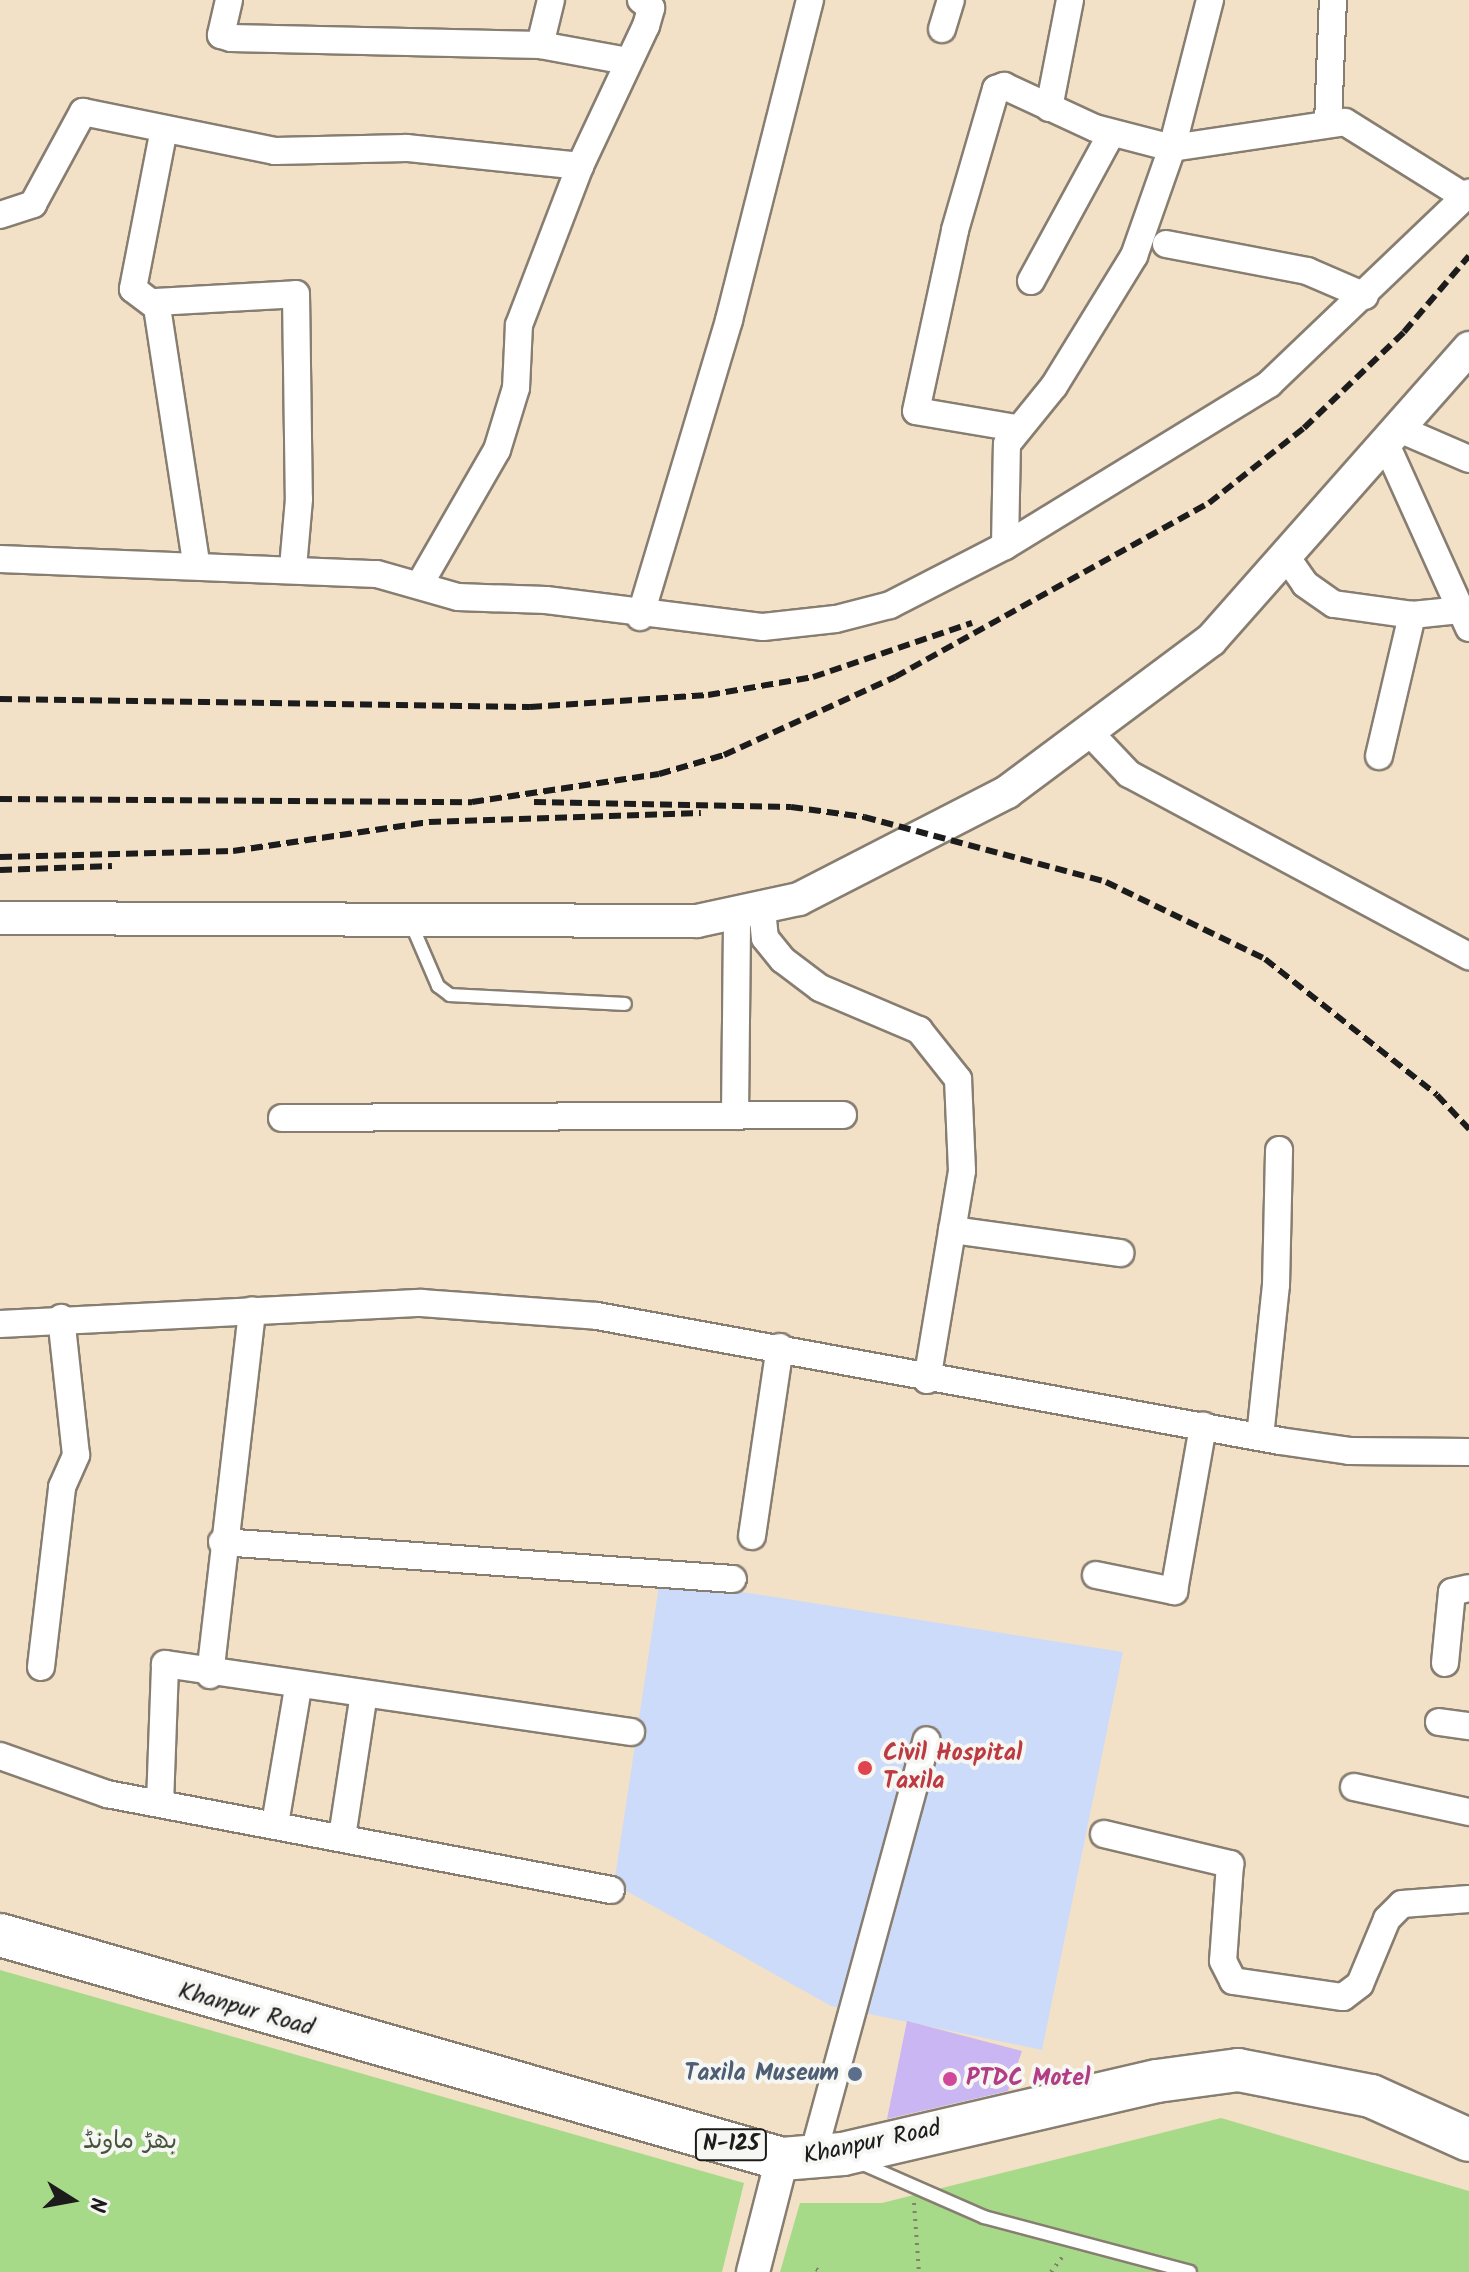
<!DOCTYPE html>
<html>
<head>
<meta charset="utf-8">
<style>
	body { margin:0 }
	#map { position:relative; width:1469px; height:2272px; overflow:hidden; background:#f2e1c6; font-family:Kalam,"Playpen Sans Arabic",sans-serif }
	div>[style] { position:absolute }
	.built>* { inset:0; background:#ccdbf9 }
	.green>* { inset:0; background:#a6d988 }
	.building>* { inset:0; background:#cab6f2 }
	.path>* { height:4px; margin-top:-2px; transform-origin:0; background:repeating-linear-gradient(90deg,#877e71 0 2px,transparent 0 8px) }
	.roads { filter:drop-shadow(2px 0 #877e71) drop-shadow(-2px 0 #877e71) drop-shadow(0 2px #877e71) drop-shadow(0 -2px #877e71) }
	.service>* { height:12px; margin:-6px; padding:0 6px; transform-origin:6px; border-radius:6px; background:#fff }
	.minor>* { height:26px; margin:-13px; padding:0 13px; transform-origin:13px; border-radius:13px; background:#fff }
	.tertiary>* { height:32px; margin:-16px; padding:0 16px; transform-origin:16px; border-radius:16px; background:#fff }
	.trunk>* { height:42px; margin:-21px; padding:0 21px; transform-origin:21px; border-radius:21px; background:#fff }
	.rail>* { height:6px; margin-top:-3px; transform-origin:0; background:repeating-linear-gradient(90deg,#1c1c1c 0 12px,transparent 0 18px) }
	.dots>* { width:22px; height:22px; translate:-50% -50%; box-sizing:border-box; border:4px solid #f6f6f2; border-radius:50% }
	span { translate:-50% -50%; white-space:nowrap; text-align:center; line-height:1.15; -webkit-text-stroke:8px #f6f6f2; paint-order:stroke }
	.shield-label span { padding:2px 6px; background:#f6f6f2; border:2px solid; border-radius:6px; -webkit-text-stroke-width:0 }
	.shield-label { font-size:22px; color:#1c1c1c; font-weight:700 }
	.health-label { font-size:24px; color:#be3a42; font-weight:700 }
	.left { translate:0 -50%; text-align:left }
	.street-label { font-size:24px; color:#1c1c1c }
	.service-label { font-size:24px; color:#4e5e75; font-weight:700 }
	.right { translate:-100% -50%; text-align:right }
	.hotel-label { font-size:24px; color:#b23c85; font-weight:700 }
	.park-label { font-size:24px; color:#45553c }
	.north { position:absolute; left:32px; top:2160px; width:80px; height:80px; -webkit-text-stroke:6px #f6f6f2; paint-order:stroke; rotate:101deg; font-size:22px; font-weight:700; line-height:32px; text-align:center; color:#1c1c1c }
	.north::after { content:''; display:block; margin:auto; width:28px; height:36px; background:#1c1c1c; clip-path:polygon(50% 0,100% 100%,50% 72%,0 100%) }
</style>
</head>
<body>
<div id="map">
	<div class="built">
		<div style="clip-path:polygon(660px 1579px,1123px 1652px,1042px 2050px,831px 2006px,614px 1884px)"></div>
	</div>
	<div class="green">
		<div style="clip-path:polygon(0 1970px,744px 2183px,722px 2272px,0 2272px)"></div>
		<div style="clip-path:polygon(1221px 2118px,1469px 2191px,1469px 2272px,780px 2272px,800px 2203px,882px 2203px)"></div>
	</div>
	<div class="building">
		<div style="clip-path:polygon(907px 2021px,1022px 2051px,1008px 2091px,887px 2119px)"></div>
	</div>
	<div class="path">
		<div style="left:914px;top:2203px;width:69px;rotate:85.9deg"></div>
		<div style="left:816px;top:2269px;width:6px;rotate:31deg"></div>
		<div style="left:1051px;top:2272px;width:21px;rotate:-53deg"></div>
	</div>
	<div class="roads">
		<div class="service">
			<div style="left:410px;top:921px;width:71px;rotate:66.7deg"></div>
			<div style="left:438px;top:986px;width:15px;rotate:37deg"></div>
			<div style="left:450px;top:995px;width:175px;rotate:2.9deg"></div>
			<div style="left:856px;top:2161px;width:140px;rotate:23.6deg"></div>
			<div style="left:984px;top:2217px;width:213px;rotate:14.9deg"></div>
		</div>
		<div class="minor">
			<div style="left:229px;top:0;width:36px;rotate:103deg"></div>
			<div style="left:221px;top:35px;width:10px;rotate:17deg"></div>
			<div style="left:231px;top:38px;width:309px;rotate:1.3deg"></div>
			<div style="left:540px;top:45px;width:88px;rotate:10.4deg"></div>
			<div style="left:942px;top:29px;width:30px;rotate:-73deg"></div>
			<div style="left:540px;top:45px;width:46px;rotate:-76.3deg"></div>
			<div style="left:1049px;top:108px;width:110px;rotate:-79deg"></div>
			<div style="left:1328px;top:123px;width:123px;rotate:-87.7deg"></div>
			<div style="left:164px;top:129px;width:163px;rotate:101deg"></div>
			<div style="left:133px;top:289px;width:30px;rotate:37deg"></div>
			<div style="left:157px;top:307px;width:258px;rotate:81.3deg"></div>
			<div style="left:0;top:215px;width:35px;rotate:-18deg"></div>
			<div style="left:33px;top:204px;width:105px;rotate:-61.5deg"></div>
			<div style="left:83px;top:112px;width:196px;rotate:11.5deg"></div>
			<div style="left:275px;top:151px;width:132px;rotate:-1.3deg"></div>
			<div style="left:407px;top:148px;width:174px;rotate:5.9deg"></div>
			<div style="left:1166px;top:244px;width:144px;rotate:10.8deg"></div>
			<div style="left:1307px;top:271px;width:63px;rotate:23.3deg"></div>
			<div style="left:1031px;top:281px;width:167px;rotate:-61.4deg"></div>
			<div style="left:155px;top:302px;width:141px;rotate:-3.2deg"></div>
			<div style="left:296px;top:294px;width:205px;rotate:89.2deg"></div>
			<div style="left:299px;top:499px;width:68px;rotate:95deg"></div>
			<div style="left:1016px;top:428px;width:101px;rotate:-170.4deg"></div>
			<div style="left:916px;top:411px;width:185px;rotate:-77.8deg"></div>
			<div style="left:955px;top:230px;width:147px;rotate:-73.8deg"></div>
			<div style="left:996px;top:89px;width:9px;rotate:-21deg"></div>
			<div style="left:1004px;top:86px;width:100px;rotate:24.8deg"></div>
			<div style="left:1095px;top:128px;width:80px;rotate:14.6deg"></div>
			<div style="left:1172px;top:148px;width:175px;rotate:-8.5deg"></div>
			<div style="left:1345px;top:122px;width:142px;rotate:32deg"></div>
			<div style="left:1397px;top:428px;width:78px;rotate:23.3deg"></div>
			<div style="left:1385px;top:442px;width:204px;rotate:65.7deg"></div>
			<div style="left:1005px;top:546px;width:102px;rotate:-88.9deg"></div>
			<div style="left:1007px;top:444px;width:75px;rotate:-51deg"></div>
			<div style="left:1054px;top:386px;width:153px;rotate:-58.4deg"></div>
			<div style="left:1134px;top:256px;width:114px;rotate:-70.6deg"></div>
			<div style="left:1172px;top:148px;width:153px;rotate:-75.6deg"></div>
			<div style="left:1285px;top:555px;width:35px;rotate:55deg"></div>
			<div style="left:1305px;top:584px;width:35px;rotate:35deg"></div>
			<div style="left:1334px;top:604px;width:79px;rotate:8deg"></div>
			<div style="left:1412px;top:615px;width:48px;rotate:-5.9deg"></div>
			<div style="left:0;top:559px;width:377px;rotate:2.3deg"></div>
			<div style="left:377px;top:574px;width:84px;rotate:15.9deg"></div>
			<div style="left:458px;top:597px;width:88px;rotate:2deg"></div>
			<div style="left:546px;top:600px;width:219px;rotate:7.1deg"></div>
			<div style="left:763px;top:627px;width:73px;rotate:-6.3deg"></div>
			<div style="left:836px;top:619px;width:56px;rotate:-14.5deg"></div>
			<div style="left:890px;top:605px;width:129px;rotate:-27.2deg"></div>
			<div style="left:1005px;top:546px;width:310px;rotate:-31.5deg"></div>
			<div style="left:1269px;top:384px;width:277px;rotate:-43.7deg"></div>
			<div style="left:421px;top:582px;width:152px;rotate:-60.1deg"></div>
			<div style="left:497px;top:450px;width:65px;rotate:-73deg"></div>
			<div style="left:516px;top:388px;width:63px;rotate:-87.3deg"></div>
			<div style="left:519px;top:325px;width:170px;rotate:-69deg"></div>
			<div style="left:580px;top:166px;width:155px;rotate:-64.8deg"></div>
			<div style="left:646px;top:26px;width:19px;rotate:-74deg"></div>
			<div style="left:651px;top:8px;width:13px;rotate:-141deg"></div>
			<div style="left:640px;top:617px;width:310px;rotate:-73.3deg"></div>
			<div style="left:729px;top:320px;width:330px;rotate:-75.8deg"></div>
			<div style="left:1089px;top:732px;width:58px;rotate:46.4deg"></div>
			<div style="left:1129px;top:774px;width:386px;rotate:28.2deg"></div>
			<div style="left:1379px;top:756px;width:145px;rotate:-76.8deg"></div>
			<div style="left:762px;top:910px;width:28px;rotate:84deg"></div>
			<div style="left:765px;top:938px;width:28px;rotate:51deg"></div>
			<div style="left:783px;top:960px;width:46px;rotate:37.1deg"></div>
			<div style="left:820px;top:988px;width:108px;rotate:23deg"></div>
			<div style="left:919px;top:1030px;width:63px;rotate:51.5deg"></div>
			<div style="left:958px;top:1079px;width:92px;rotate:87.5deg"></div>
			<div style="left:962px;top:1171px;width:212px;rotate:99.5deg"></div>
			<div style="left:735px;top:1116px;width:200px;rotate:-89.4deg"></div>
			<div style="left:282px;top:1118px;width:561px;rotate:-0.31deg"></div>
			<div style="left:952px;top:1230px;width:170px;rotate:7.8deg"></div>
			<div style="left:0;top:1324px;width:422px;rotate:-2.9deg"></div>
			<div style="left:421px;top:1303px;width:176px;rotate:4.2deg"></div>
			<div style="left:597px;top:1316px;width:694px;rotate:10.37deg"></div>
			<div style="left:1280px;top:1441px;width:70px;rotate:8.2deg"></div>
			<div style="left:1349px;top:1451px;width:120px;rotate:0.5deg"></div>
			<div style="left:1260px;top:1437px;width:153px;rotate:-84deg"></div>
			<div style="left:1276px;top:1285px;width:135px;rotate:-88.7deg"></div>
			<div style="left:752px;top:1536px;width:191px;rotate:-81.6deg"></div>
			<div style="left:222px;top:1542px;width:512px;rotate:4.14deg"></div>
			<div style="left:1096px;top:1575px;width:80px;rotate:11.6deg"></div>
			<div style="left:1174px;top:1591px;width:168px;rotate:-80deg"></div>
			<div style="left:1445px;top:1663px;width:71px;rotate:-84.4deg"></div>
			<div style="left:1452px;top:1592px;width:17px;rotate:-13deg"></div>
			<div style="left:41px;top:1667px;width:181px;rotate:-83.3deg"></div>
			<div style="left:62px;top:1487px;width:35px;rotate:-66deg"></div>
			<div style="left:76px;top:1455px;width:138px;rotate:-96.2deg"></div>
			<div style="left:210px;top:1675px;width:367px;rotate:-83.4deg"></div>
			<div style="left:1439px;top:1722px;width:30px;rotate:8deg"></div>
			<div style="left:0;top:1756px;width:114px;rotate:19.6deg"></div>
			<div style="left:107px;top:1794px;width:513px;rotate:10.78deg"></div>
			<div style="left:1354px;top:1787px;width:118px;rotate:12.3deg"></div>
			<div style="left:160px;top:1803px;width:139px;rotate:-87.9deg"></div>
			<div style="left:165px;top:1664px;width:471px;rotate:8.3deg"></div>
			<div style="left:275px;top:1824px;width:138px;rotate:-80.4deg"></div>
			<div style="left:1104px;top:1834px;width:130px;rotate:13.4deg"></div>
			<div style="left:1230px;top:1864px;width:97px;rotate:94.1deg"></div>
			<div style="left:1223px;top:1961px;width:22px;rotate:63deg"></div>
			<div style="left:1233px;top:1981px;width:111px;rotate:8.3deg"></div>
			<div style="left:1343px;top:1997px;width:21px;rotate:-37deg"></div>
			<div style="left:1360px;top:1984px;width:70px;rotate:-67.4deg"></div>
			<div style="left:1387px;top:1919px;width:21px;rotate:-45deg"></div>
			<div style="left:1402px;top:1904px;width:67px;rotate:-4.3deg"></div>
			<div style="left:342px;top:1837px;width:140px;rotate:-81.3deg"></div>
			<div style="left:812px;top:2159px;width:434px;rotate:-74.7deg"></div>
		</div>
		<div class="tertiary">
			<div style="left:0;top:918px;width:697px;rotate:0.25deg"></div>
			<div style="left:697px;top:921px;width:104px;rotate:-12.2deg"></div>
			<div style="left:799px;top:899px;width:234px;rotate:-27.2deg"></div>
			<div style="left:1007px;top:792px;width:254px;rotate:-36.7deg"></div>
			<div style="left:1211px;top:640px;width:390px;rotate:-48.5deg"></div>
			<div style="left:753px;top:2272px;width:117px;rotate:-75.6deg"></div>
		</div>
		<div class="trunk">
			<div style="left:0;top:1935px;width:813px;rotate:15.98deg"></div>
			<div style="left:782px;top:2159px;width:61px;rotate:-4.7deg"></div>
			<div style="left:843px;top:2154px;width:322px;rotate:-13.1deg"></div>
			<div style="left:1157px;top:2081px;width:82px;rotate:-7.7deg"></div>
			<div style="left:1238px;top:2070px;width:136px;rotate:11.1deg"></div>
			<div style="left:1371px;top:2096px;width:107px;rotate:24.2deg"></div>
		</div>
	</div>
	<div class="rail">
		<div style="left:0;top:699px;width:530px;rotate:0.86deg"></div>
		<div style="left:530px;top:707px;width:178px;rotate:-3.9deg"></div>
		<div style="left:708px;top:695px;width:107px;rotate:-9.7deg"></div>
		<div style="left:813px;top:677px;width:168px;rotate:-18.8deg"></div>
		<div style="left:0;top:799px;width:472px;rotate:0.4deg"></div>
		<div style="left:472px;top:802px;width:189px;rotate:-8.5deg"></div>
		<div style="left:659px;top:774px;width:68px;rotate:-16.3deg"></div>
		<div style="left:724px;top:755px;width:188px;rotate:-24.5deg"></div>
		<div style="left:895px;top:677px;width:359px;rotate:-29deg"></div>
		<div style="left:1209px;top:503px;width:121px;rotate:-38.3deg"></div>
		<div style="left:1304px;top:428px;width:139px;rotate:-43.8deg"></div>
		<div style="left:1404px;top:332px;width:100px;rotate:-49.5deg"></div>
		<div style="left:534px;top:802px;width:257px;rotate:1.1deg"></div>
		<div style="left:791px;top:807px;width:74px;rotate:7.8deg"></div>
		<div style="left:864px;top:817px;width:251px;rotate:15deg"></div>
		<div style="left:1106px;top:882px;width:177px;rotate:25.8deg"></div>
		<div style="left:1265px;top:959px;width:219px;rotate:38.3deg"></div>
		<div style="left:1437px;top:1095px;width:47px;rotate:46.7deg"></div>
		<div style="left:0;top:857px;width:233px;rotate:-1.5deg"></div>
		<div style="left:233px;top:851px;width:198px;rotate:-8.4deg"></div>
		<div style="left:429px;top:822px;width:272px;rotate:-1.9deg"></div>
		<div style="left:0;top:870px;width:112px;rotate:-2deg"></div>
	</div>
	<div class="dots">
		<div style="left:865px;top:1768px;background:#e0444e"></div>
		<div style="left:855px;top:2074px;background:#5c6f8a"></div>
		<div style="left:950px;top:2079px;background:#d1479c"></div>
	</div>
	<div class="shield-label">
		<span style="left:731px;top:2145px">N-125</span>
	</div>
	<div class="health-label">
		<span class="left" style="left:883px;top:1768px">Civil Hospital<br>Taxila</span>
	</div>
	<div class="street-label">
		<span style="left:246px;top:2010px;rotate:16deg">Khanpur Road</span>
		<span style="left:872px;top:2143px;rotate:-12deg">Khanpur Road</span>
	</div>
	<div class="service-label">
		<span class="right" style="left:839px;top:2074px">Taxila Museum</span>
	</div>
	<div class="hotel-label">
		<span class="left" style="left:966px;top:2079px">PTDC Motel</span>
	</div>
	<div class="park-label">
		<span style="left:130px;top:2142px">بھڑ ماونڈ</span>
	</div>
	<div class="north">N</div>
</div>
</body>
</html>
